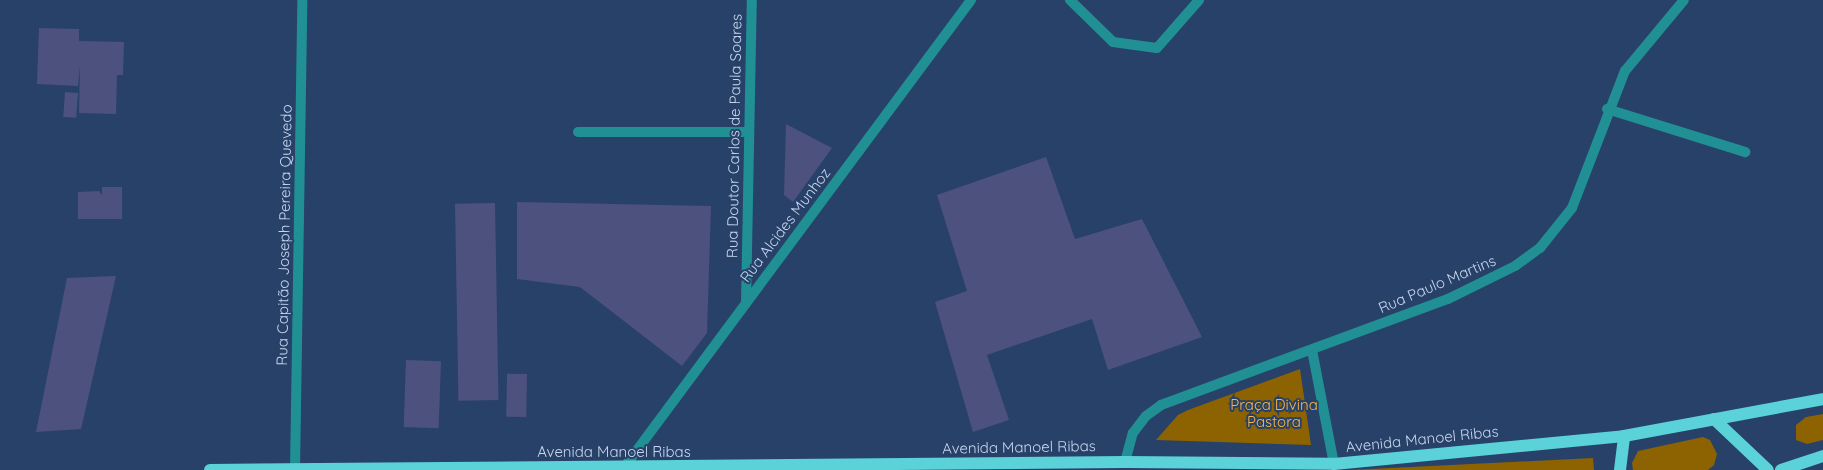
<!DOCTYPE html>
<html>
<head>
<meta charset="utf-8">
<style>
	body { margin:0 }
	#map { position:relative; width:1823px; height:470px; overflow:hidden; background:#284168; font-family:Quicksand,sans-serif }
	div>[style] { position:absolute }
	.green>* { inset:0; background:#8d6200 }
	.building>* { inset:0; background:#4d517e; transform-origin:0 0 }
	.lane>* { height:10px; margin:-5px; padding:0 5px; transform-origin:5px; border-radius:5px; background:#219095 }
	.street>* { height:10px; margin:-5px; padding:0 5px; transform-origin:5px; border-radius:5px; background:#219095 }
	.primary>* { height:12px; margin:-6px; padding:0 6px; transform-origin:6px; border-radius:6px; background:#5ad2d7 }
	span { translate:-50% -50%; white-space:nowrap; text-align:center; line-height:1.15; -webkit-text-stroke:4px #284168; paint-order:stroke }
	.street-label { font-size:15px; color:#c7d6ee }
	.park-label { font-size:15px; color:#f6b949 }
</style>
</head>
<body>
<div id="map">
	<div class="green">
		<div style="clip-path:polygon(1300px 369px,1311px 445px,1156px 440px,1178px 415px,1188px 410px)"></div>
		<div style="clip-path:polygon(1823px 414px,1823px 440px,1807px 444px,1796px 440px,1796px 425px,1806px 417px)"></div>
		<div style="clip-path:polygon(1703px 437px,1710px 440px,1717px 454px,1714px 465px,1708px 470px,1633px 470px,1632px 463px,1638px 451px)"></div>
		<div style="clip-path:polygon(1593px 458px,1594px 470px,1350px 470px)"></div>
	</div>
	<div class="building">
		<div style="clip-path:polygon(39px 28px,79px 29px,79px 41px,124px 42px,123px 75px,117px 75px,116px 114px,79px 113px,80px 66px,78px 86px,37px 84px)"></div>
		<div style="left:65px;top:92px;width:13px;height:25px;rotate:4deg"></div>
		<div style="clip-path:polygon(786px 124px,832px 148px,793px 202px,784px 195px)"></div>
		<div style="clip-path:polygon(1046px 157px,1075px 239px,1142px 219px,1202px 337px,1108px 370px,1092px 319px,987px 355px,1009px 420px,973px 432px,935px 302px,967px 291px,937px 195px)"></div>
		<div style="clip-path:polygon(102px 187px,122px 187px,122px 219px,78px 219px,78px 192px,99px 191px,102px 195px)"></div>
		<div style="clip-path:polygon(517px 202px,711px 206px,707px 333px,682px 366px,580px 287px,517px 279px)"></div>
		<div style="left:495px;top:203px;width:197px;height:40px;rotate:89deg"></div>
		<div style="clip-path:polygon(116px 276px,81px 429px,36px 432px,67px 278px)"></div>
		<div style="left:406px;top:360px;width:35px;height:67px;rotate:2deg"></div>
		<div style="left:527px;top:374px;width:43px;height:20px;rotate:91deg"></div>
	</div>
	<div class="lane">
		<div style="left:1070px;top:0;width:60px;rotate:44.3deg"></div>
		<div style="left:1113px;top:42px;width:44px;rotate:7.8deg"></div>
		<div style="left:1157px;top:48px;width:64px;rotate:-48.8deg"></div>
		<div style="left:1607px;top:109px;width:145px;rotate:17.3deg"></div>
		<div style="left:578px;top:132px;width:171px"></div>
	</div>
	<div class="street">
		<div style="left:746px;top:303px;width:303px;rotate:-88.9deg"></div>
		<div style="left:1312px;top:350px;width:116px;rotate:79.1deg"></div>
		<div style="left:1125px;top:462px;width:30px;rotate:-75deg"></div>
		<div style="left:1133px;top:433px;width:21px;rotate:-53deg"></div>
		<div style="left:1146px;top:416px;width:19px;rotate:-36deg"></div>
		<div style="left:1161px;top:405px;width:306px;rotate:-20.3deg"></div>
		<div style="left:1448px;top:299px;width:75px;rotate:-26.2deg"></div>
		<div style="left:1515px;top:266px;width:31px;rotate:-36deg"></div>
		<div style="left:1540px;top:248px;width:51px;rotate:-51.3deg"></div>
		<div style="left:1572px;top:208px;width:147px;rotate:-68.9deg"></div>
		<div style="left:1625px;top:71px;width:92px;rotate:-50.3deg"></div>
		<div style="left:623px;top:469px;width:584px;rotate:-53.42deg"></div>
		<div style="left:295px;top:470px;width:470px;rotate:-89.1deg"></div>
	</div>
	<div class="primary">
		<div style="left:1714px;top:419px;width:74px;rotate:43.4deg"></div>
		<div style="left:210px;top:470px;width:915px;rotate:-0.5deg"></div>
		<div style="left:1125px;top:462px;width:209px;rotate:0.5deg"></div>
		<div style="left:1334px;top:464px;width:291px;rotate:-5.5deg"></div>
		<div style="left:1624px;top:436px;width:202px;rotate:-10.5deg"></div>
		<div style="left:1620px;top:470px;width:34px;rotate:-83deg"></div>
		<div style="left:1781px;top:470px;width:44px;rotate:-18.4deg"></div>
	</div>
	<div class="street-label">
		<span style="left:734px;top:136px;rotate:-89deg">Rua Doutor Carlos de Paula Soares</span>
		<span style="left:785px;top:225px;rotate:-53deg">Rua Alcides Munhoz</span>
		<span style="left:284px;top:235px;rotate:-89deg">Rua Capitão Joseph Pereira Quevedo</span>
		<span style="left:1437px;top:284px;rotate:-23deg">Rua Paulo Martins</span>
		<span style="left:1422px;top:439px;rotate:-6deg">Avenida Manoel Ribas</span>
		<span style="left:1019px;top:447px;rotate:-1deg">Avenida Manoel Ribas</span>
		<span style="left:614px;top:452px">Avenida Manoel Ribas</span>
	</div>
	<div class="park-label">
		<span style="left:1274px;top:413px">Praça Divina<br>Pastora</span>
	</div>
</div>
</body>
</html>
